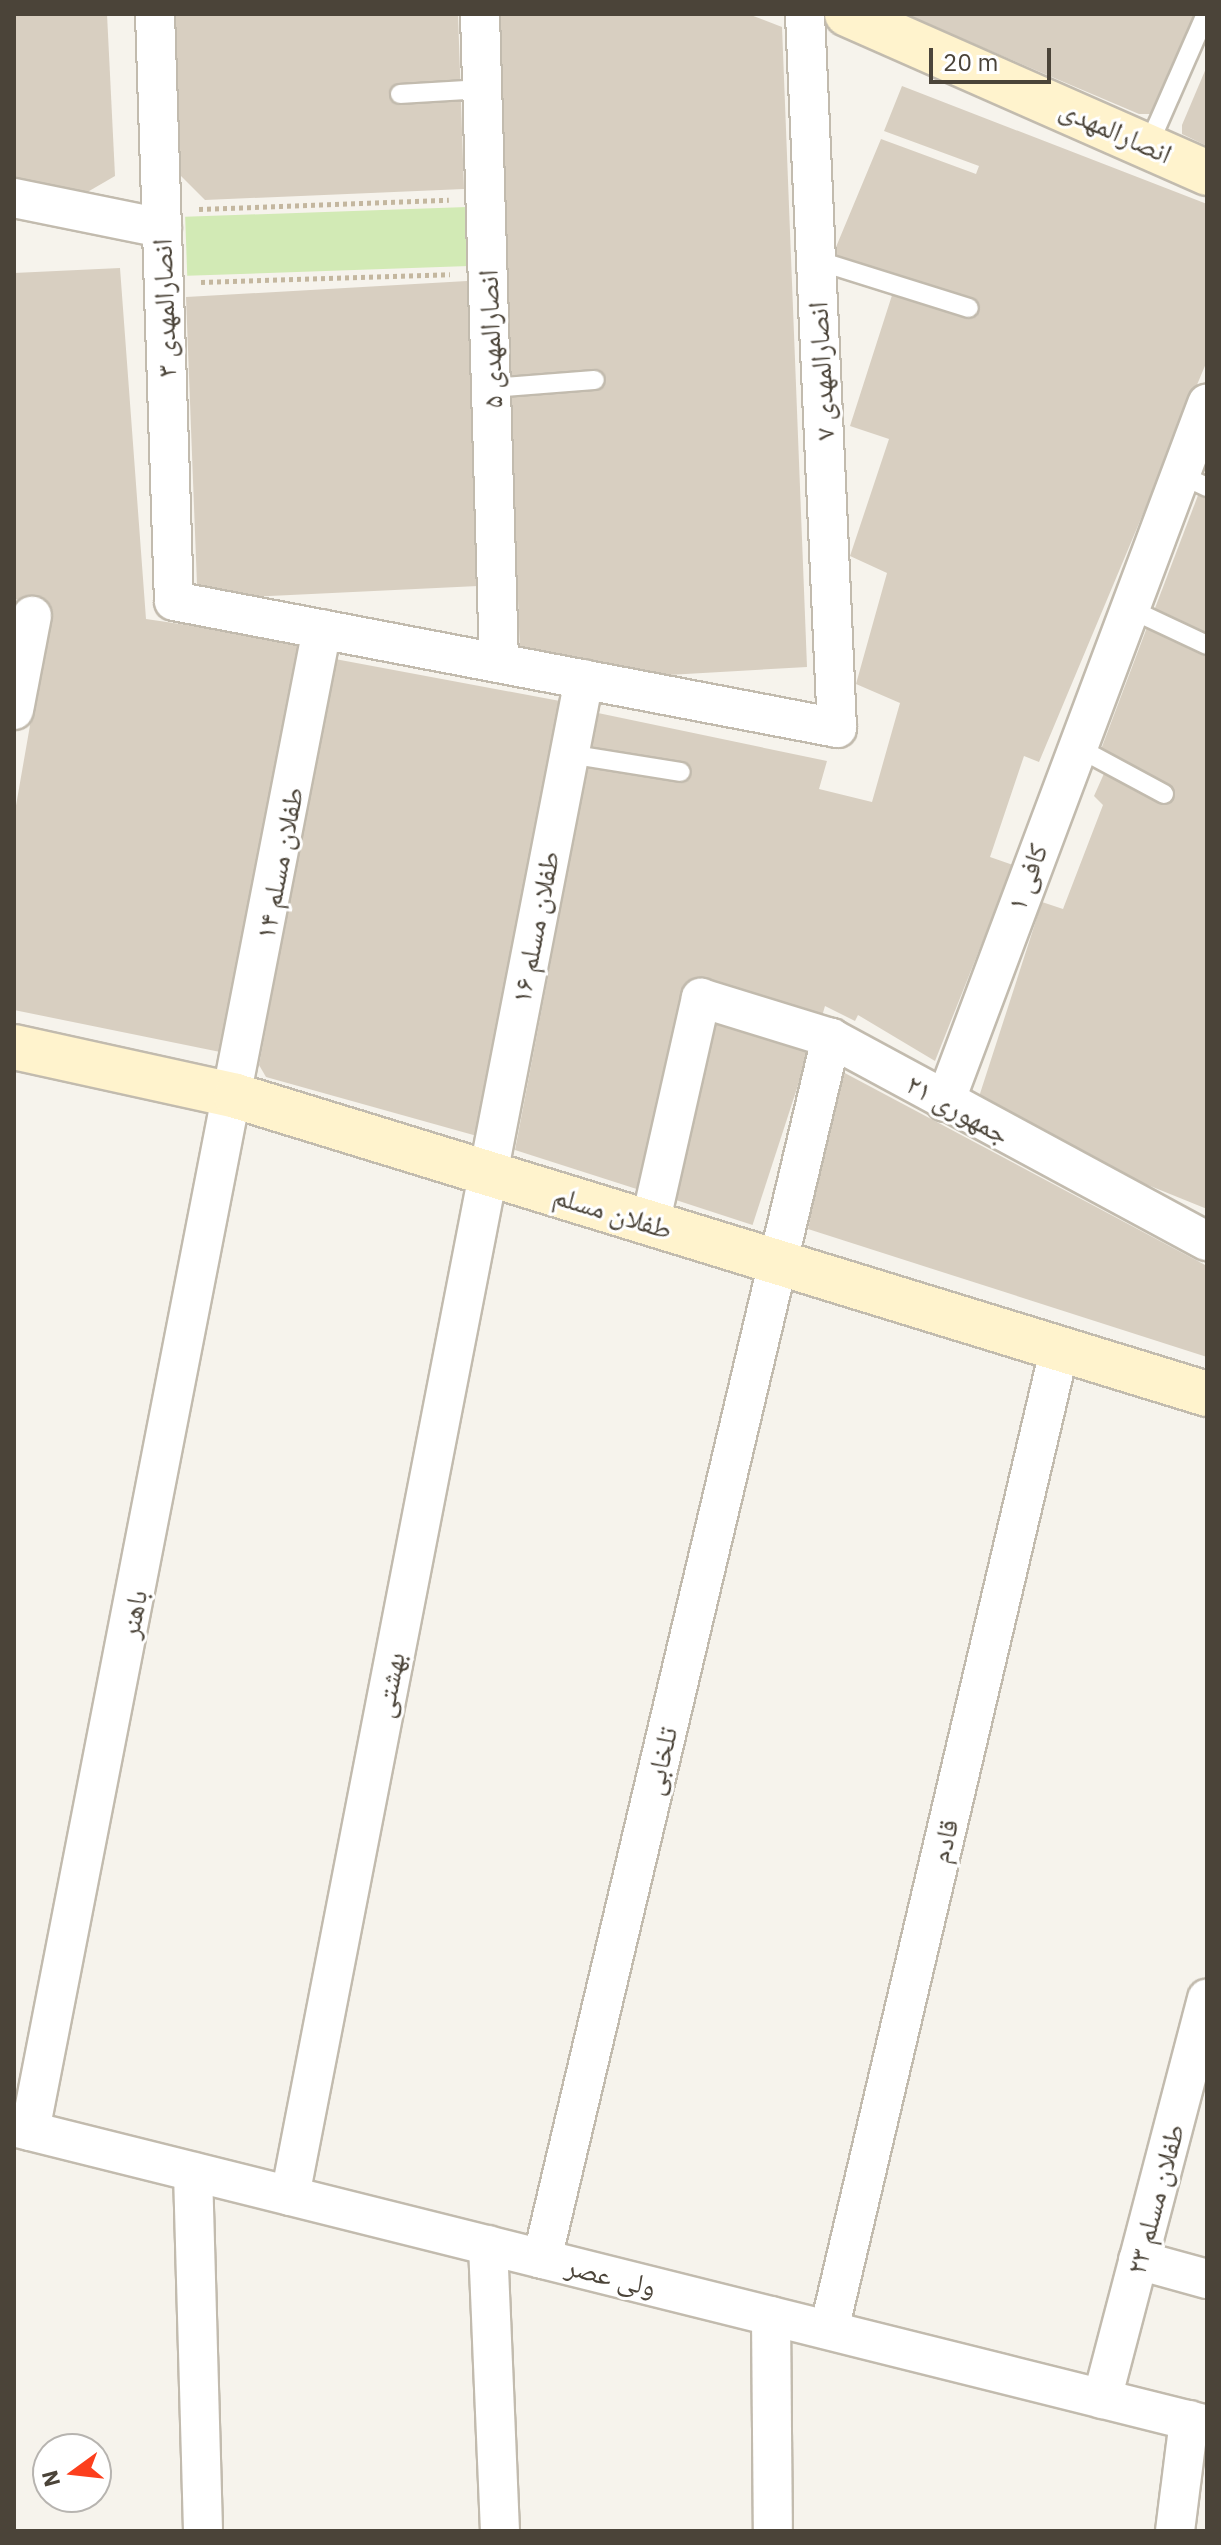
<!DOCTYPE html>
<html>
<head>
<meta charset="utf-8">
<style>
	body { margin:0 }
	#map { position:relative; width:1221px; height:2545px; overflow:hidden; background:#f6f3ec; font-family:"IBM Plex Sans","Noto Naskh Arabic",sans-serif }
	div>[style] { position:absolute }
	.green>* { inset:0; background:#d2eab5; transform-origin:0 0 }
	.building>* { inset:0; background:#d8cfc1; transform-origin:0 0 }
	.path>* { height:5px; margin-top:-2.5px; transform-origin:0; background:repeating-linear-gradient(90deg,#c4b79f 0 4px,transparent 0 8px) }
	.roads { filter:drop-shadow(2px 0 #c2bbae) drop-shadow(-2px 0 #c2bbae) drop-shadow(0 2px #c2bbae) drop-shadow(0 -2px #c2bbae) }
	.lane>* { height:18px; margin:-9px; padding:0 9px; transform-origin:9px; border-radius:9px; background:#fff }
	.street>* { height:38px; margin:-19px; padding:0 19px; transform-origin:19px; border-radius:19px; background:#fff }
	.secondary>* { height:44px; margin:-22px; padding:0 22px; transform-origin:22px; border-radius:22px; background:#fff3cd }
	span { translate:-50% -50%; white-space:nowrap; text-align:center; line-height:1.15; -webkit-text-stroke:6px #fff; paint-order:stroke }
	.street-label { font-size:28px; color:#4b4439 }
	.frame { position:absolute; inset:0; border:16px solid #4b4439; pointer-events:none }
	.north { position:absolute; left:32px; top:2433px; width:80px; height:80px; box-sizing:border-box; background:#fff; border:2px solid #b7b4b0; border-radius:50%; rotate:255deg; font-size:22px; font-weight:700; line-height:32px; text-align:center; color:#4b4439 }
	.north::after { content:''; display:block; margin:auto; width:28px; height:36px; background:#fc3f1d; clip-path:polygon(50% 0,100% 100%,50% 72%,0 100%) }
	.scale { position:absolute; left:929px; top:48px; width:122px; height:36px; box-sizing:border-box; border:4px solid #4b4439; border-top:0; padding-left:10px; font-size:24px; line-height:28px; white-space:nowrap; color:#4b4439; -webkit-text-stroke:6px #fff; paint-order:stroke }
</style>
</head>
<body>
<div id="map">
	<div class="green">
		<div style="left:467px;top:207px;width:59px;height:282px;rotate:88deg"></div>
	</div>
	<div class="building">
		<div style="clip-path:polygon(14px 14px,107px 14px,115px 176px,84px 194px,14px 179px)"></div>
		<div style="clip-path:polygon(175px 14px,458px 14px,464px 189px,205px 200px,181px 176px)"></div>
		<div style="clip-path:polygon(496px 14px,748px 14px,782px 27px,807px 667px,668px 675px,520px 653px)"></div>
		<div style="clip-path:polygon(904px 14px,1195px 14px,1152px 114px,1139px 114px)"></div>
		<div style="clip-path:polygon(1207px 66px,1207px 146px,1182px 134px,1182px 125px)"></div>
		<div style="clip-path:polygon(902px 86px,1207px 204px,1207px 361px,1039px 762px,1024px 756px,990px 857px,1013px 865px,935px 1061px,858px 1015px,855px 1021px,825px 1006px,820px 1023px,692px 986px,646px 1192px,515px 1150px,598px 713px,827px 761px,819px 789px,872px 802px,900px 703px,856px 684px,887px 573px,850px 556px,889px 439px,850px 426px,894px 289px,831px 259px,881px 139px,976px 174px,979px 166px,884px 131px)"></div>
		<div style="clip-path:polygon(120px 268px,146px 619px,305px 642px,230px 1054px,14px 1010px,14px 817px,51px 605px,14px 599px,14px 273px)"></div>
		<div style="clip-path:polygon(467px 281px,478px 586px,210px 599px,197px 585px,186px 297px)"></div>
		<div style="clip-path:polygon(1200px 490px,1207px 493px,1207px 641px,1152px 616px)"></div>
		<div style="clip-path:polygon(1149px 622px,1207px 650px,1207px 1209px,1059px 1149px,976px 1106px,1042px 902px,1063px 909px,1103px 805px,1094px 796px,1106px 769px,1169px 802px,1174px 790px,1100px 752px)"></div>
		<div style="clip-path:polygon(335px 659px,560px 701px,477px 1136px,266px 1077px,259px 1065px)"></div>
		<div style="left:714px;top:1020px;width:100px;height:183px;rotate:18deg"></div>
		<div style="clip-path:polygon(841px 1071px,1207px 1266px,1207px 1357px,808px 1229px)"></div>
	</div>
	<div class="path">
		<div style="left:199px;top:209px;width:250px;rotate:-2.1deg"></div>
		<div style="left:201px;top:282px;width:249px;rotate:-1.8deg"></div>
	</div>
	<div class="roads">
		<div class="lane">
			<div style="left:400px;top:94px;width:82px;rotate:-3.5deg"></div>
			<div style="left:1149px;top:144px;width:142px;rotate:-66.3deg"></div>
			<div style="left:816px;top:260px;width:160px;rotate:17.4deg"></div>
			<div style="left:491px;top:388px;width:104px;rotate:-4.4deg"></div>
			<div style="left:1179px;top:474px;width:31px;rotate:25deg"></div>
			<div style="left:1126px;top:607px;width:89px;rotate:25.1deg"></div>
			<div style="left:1075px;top:746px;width:101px;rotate:28.3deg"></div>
			<div style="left:569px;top:754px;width:113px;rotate:9.1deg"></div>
		</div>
		<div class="street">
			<div style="left:155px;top:14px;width:587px;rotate:88.15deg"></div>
			<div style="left:174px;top:601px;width:675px;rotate:10.84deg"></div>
			<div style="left:837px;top:728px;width:715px;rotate:-92.57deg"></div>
			<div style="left:480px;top:14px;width:649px;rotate:88.32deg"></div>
			<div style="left:14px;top:198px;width:151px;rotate:11.5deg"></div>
			<div style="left:14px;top:710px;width:96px;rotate:-79.2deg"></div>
			<div style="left:945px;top:1102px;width:746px;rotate:-69.43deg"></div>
			<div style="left:650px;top:1224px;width:232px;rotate:-77.3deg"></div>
			<div style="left:701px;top:998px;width:136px;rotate:17.1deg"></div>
			<div style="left:831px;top:1038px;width:427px;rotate:28.4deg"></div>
			<div style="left:14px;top:2127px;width:1230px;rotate:14.02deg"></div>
			<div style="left:30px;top:2131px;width:1530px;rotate:-79deg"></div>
			<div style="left:193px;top:2172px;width:359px;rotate:88.4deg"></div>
			<div style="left:290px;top:2196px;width:1545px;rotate:-79.03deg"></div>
			<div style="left:488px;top:2245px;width:286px;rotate:87.6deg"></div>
			<div style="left:542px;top:2259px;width:1255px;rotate:-76.68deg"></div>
			<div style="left:1138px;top:2260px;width:72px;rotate:15.4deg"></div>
			<div style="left:771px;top:2316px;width:215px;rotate:89.5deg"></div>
			<div style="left:829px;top:2330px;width:1006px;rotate:-76.78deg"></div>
			<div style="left:1102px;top:2399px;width:414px;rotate:-75.3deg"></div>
			<div style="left:1175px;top:2531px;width:112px;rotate:-82.8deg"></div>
		</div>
		<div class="secondary">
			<div style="left:847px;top:14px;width:394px;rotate:23.8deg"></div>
			<div style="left:14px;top:1047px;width:227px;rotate:12.4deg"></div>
			<div style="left:236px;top:1096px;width:1016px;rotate:17.06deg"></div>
		</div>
	</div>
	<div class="street-label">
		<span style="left:1116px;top:131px;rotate:24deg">انصارالمهدی</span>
		<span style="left:164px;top:308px;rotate:-92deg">انصارالمهدی ۳</span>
		<span style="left:490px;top:339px;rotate:-92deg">انصارالمهدی ۵</span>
		<span style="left:821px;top:371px;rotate:-93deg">انصارالمهدی ۷</span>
		<span style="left:279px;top:863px;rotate:-79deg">طفلان مسلم ۱۴</span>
		<span style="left:1027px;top:877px;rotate:-70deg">کافی ۱</span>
		<span style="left:535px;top:927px;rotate:-79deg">طفلان مسلم ۱۶</span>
		<span style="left:958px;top:1109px;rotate:29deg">جمهوری ۲۱</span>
		<span style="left:613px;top:1212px;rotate:17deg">طفلان مسلم</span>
		<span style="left:133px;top:1614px;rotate:-79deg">باهنر</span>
		<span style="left:389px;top:1685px;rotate:-79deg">بهشتی</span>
		<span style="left:660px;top:1761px;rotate:-77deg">تلخابی</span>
		<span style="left:944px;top:1841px;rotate:-77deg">قادم</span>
		<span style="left:1155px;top:2199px;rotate:-75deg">طفلان مسلم ۲۳</span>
		<span style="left:611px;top:2276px;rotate:14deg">ولی عصر</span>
	</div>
	<div class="frame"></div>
	<div class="north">N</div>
	<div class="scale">20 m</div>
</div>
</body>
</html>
